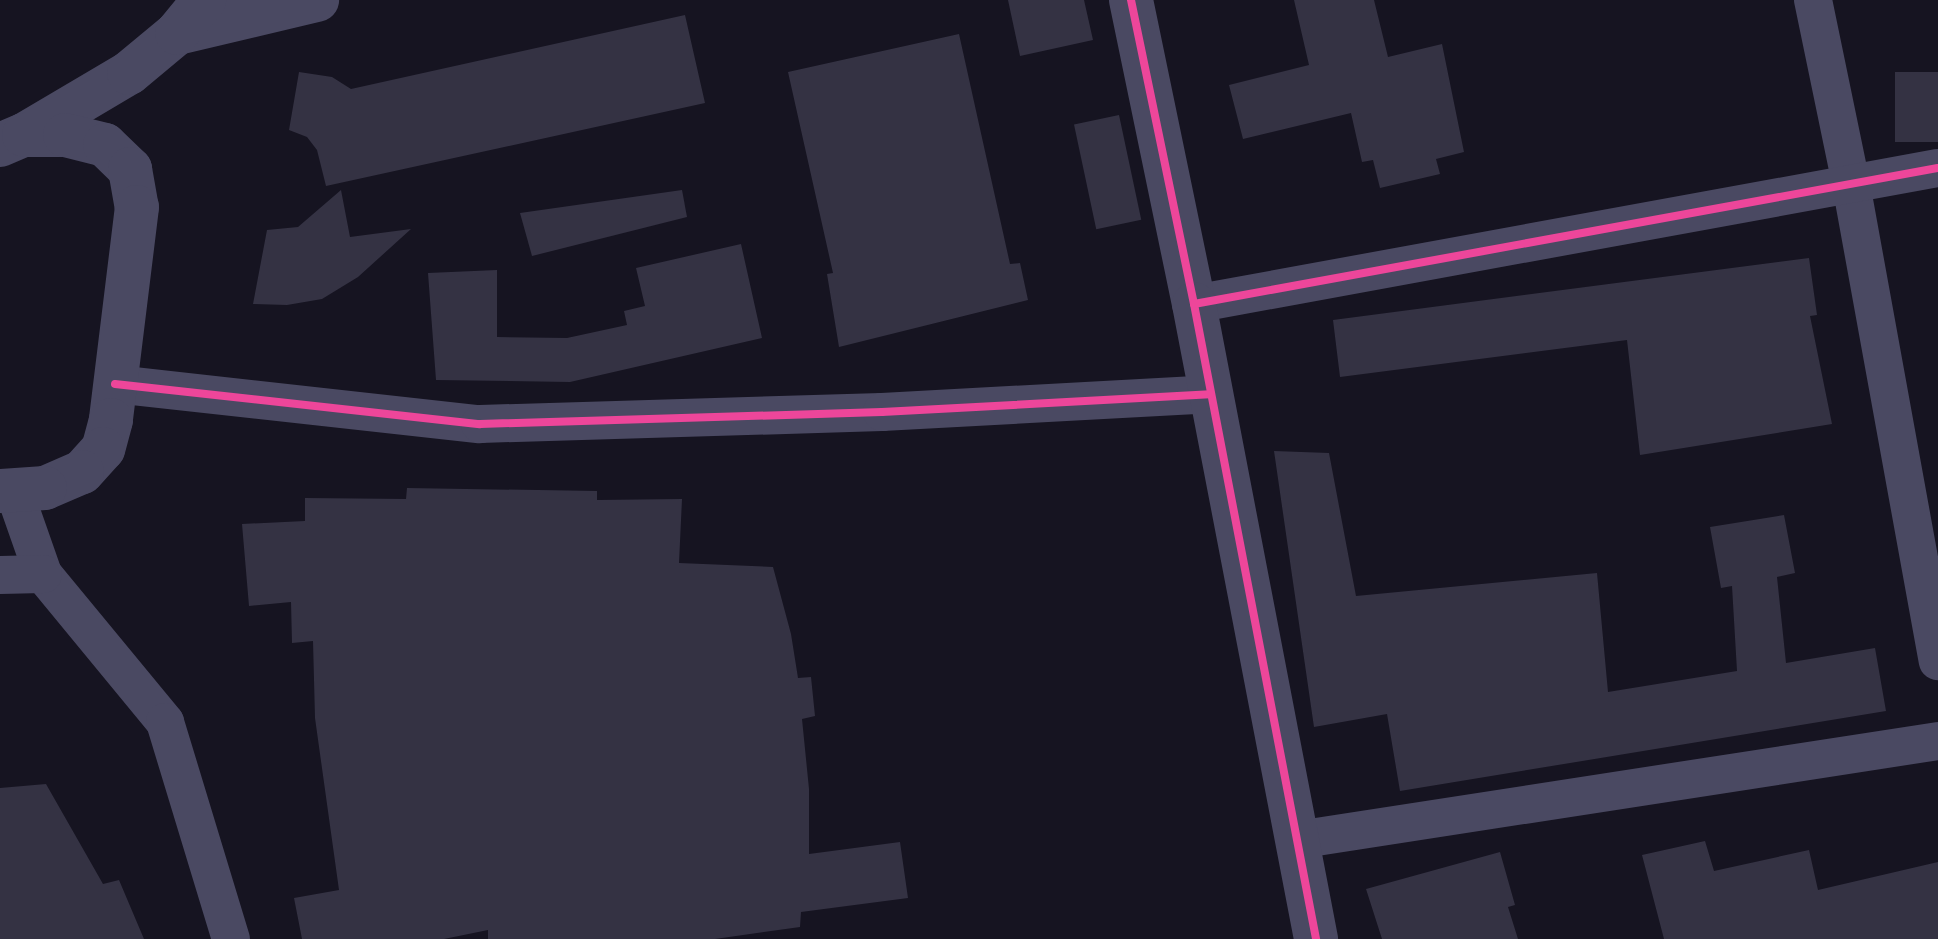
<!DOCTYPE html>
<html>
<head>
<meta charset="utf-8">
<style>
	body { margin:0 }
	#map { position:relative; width:1938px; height:939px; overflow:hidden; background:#161421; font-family:"Source Sans 3",sans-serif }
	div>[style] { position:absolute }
	.building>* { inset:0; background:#343243; transform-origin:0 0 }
	.minor>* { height:38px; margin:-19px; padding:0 19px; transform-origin:19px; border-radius:19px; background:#4a4962 }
	.tertiary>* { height:44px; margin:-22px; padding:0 22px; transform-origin:22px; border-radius:22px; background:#4a4962 }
	.cycleway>* { height:8px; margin:-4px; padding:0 4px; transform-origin:4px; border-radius:4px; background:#ed469a }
	span { translate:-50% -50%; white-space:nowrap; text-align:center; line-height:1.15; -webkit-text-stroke:6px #130f26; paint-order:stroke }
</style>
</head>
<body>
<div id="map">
	<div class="building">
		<div style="clip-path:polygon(1008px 0,1084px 0,1093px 40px,1020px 56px)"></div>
		<div style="clip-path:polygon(1294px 0,1374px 0,1388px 57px,1442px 44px,1464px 152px,1436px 159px,1440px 174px,1380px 188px,1373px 160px,1362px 162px,1351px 113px,1243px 139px,1229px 85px,1309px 65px)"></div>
		<div style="clip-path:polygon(685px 15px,705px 103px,326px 186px,317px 150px,307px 137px,289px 130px,299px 72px,332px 77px,351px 89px)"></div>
		<div style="clip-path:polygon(959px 34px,1010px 264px,1020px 263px,1028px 300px,839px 347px,827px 274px,833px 273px,788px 72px)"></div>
		<div style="left:1895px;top:72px;width:43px;height:70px"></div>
		<div style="left:1119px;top:115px;width:107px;height:46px;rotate:78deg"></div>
		<div style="clip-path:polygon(341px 190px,350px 237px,411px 229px,358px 277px,322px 299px,287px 305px,253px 304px,267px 230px,298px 227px)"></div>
		<div style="clip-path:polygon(682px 190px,687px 217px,532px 256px,520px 213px)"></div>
		<div style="clip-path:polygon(741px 244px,762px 338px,570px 382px,436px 380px,428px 273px,497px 270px,497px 337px,567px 338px,627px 325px,624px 311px,645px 306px,636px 268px)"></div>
		<div style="clip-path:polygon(1809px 258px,1817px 315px,1810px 316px,1832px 424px,1640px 455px,1627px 340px,1340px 377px,1333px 320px)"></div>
		<div style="clip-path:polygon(1274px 451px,1329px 453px,1356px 596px,1597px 573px,1608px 692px,1737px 671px,1732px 586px,1721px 588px,1710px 527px,1784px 515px,1795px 573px,1777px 577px,1786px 663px,1875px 648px,1886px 711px,1400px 791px,1387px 714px,1314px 727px)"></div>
		<div style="clip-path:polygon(407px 488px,597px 491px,597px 500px,682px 499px,679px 563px,773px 567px,791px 634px,798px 678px,811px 677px,815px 716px,802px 719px,809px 789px,809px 854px,900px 842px,908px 898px,801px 912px,800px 927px,715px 939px,488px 939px,488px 930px,444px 939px,302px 939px,294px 898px,339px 890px,315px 718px,313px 641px,292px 643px,291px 602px,249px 606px,242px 524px,305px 521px,305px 498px,406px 499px)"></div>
		<div style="clip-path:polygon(46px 784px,103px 884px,119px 880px,144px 939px,0 939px,0 788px)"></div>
		<div style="clip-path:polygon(1705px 841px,1714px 871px,1809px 850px,1818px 890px,1938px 862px,1938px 939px,1664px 939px,1642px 855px)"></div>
		<div style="clip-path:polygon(1500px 852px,1515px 905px,1508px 907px,1518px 939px,1382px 939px,1366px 889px)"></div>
	</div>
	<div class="minor">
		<div style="left:1813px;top:0;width:188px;rotate:78.3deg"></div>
		<div style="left:1851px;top:184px;width:485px;rotate:79.7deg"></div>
		<div style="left:1194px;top:304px;width:756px;rotate:-10.36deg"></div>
		<div style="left:115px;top:384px;width:367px;rotate:6.3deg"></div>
		<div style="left:480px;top:424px;width:402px;rotate:-1.7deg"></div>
		<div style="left:882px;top:412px;width:328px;rotate:-3.1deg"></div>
		<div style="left:14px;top:491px;width:88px;rotate:70.7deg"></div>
		<div style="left:43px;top:574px;width:192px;rotate:50.5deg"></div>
		<div style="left:165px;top:722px;width:227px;rotate:73.1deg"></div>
		<div style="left:0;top:575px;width:43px;rotate:-1.3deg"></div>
		<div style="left:1297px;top:840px;width:649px;rotate:-8.78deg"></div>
	</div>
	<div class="tertiary">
		<div style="left:1131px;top:0;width:310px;rotate:78.3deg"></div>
		<div style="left:1194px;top:304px;width:647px;rotate:79.12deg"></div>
		<div style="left:177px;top:33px;width:144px;rotate:-13.3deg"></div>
		<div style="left:24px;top:135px;width:122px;rotate:-30.6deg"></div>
		<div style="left:129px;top:73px;width:62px;rotate:-39.8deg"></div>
		<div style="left:177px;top:33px;width:43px;rotate:-50.7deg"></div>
		<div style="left:0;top:145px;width:26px;rotate:-23deg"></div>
		<div style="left:24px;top:135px;width:41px"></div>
		<div style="left:65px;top:135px;width:41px;rotate:14deg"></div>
		<div style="left:105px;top:145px;width:35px;rotate:44deg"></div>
		<div style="left:130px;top:169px;width:39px;rotate:80deg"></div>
		<div style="left:137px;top:207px;width:215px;rotate:97deg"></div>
		<div style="left:111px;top:420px;width:30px;rotate:105deg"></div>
		<div style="left:103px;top:449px;width:31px;rotate:132deg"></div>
		<div style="left:82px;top:472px;width:40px;rotate:156.6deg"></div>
		<div style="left:45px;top:488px;width:45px;rotate:176.2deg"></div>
	</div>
	<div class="cycleway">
		<div style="left:1131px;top:0;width:310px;rotate:78.3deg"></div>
		<div style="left:1194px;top:304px;width:647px;rotate:79.12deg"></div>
		<div style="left:1194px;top:304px;width:756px;rotate:-10.36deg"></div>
		<div style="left:115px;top:384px;width:367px;rotate:6.3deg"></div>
		<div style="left:480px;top:424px;width:402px;rotate:-1.7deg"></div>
		<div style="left:882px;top:412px;width:328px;rotate:-3.1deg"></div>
	</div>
</div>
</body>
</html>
